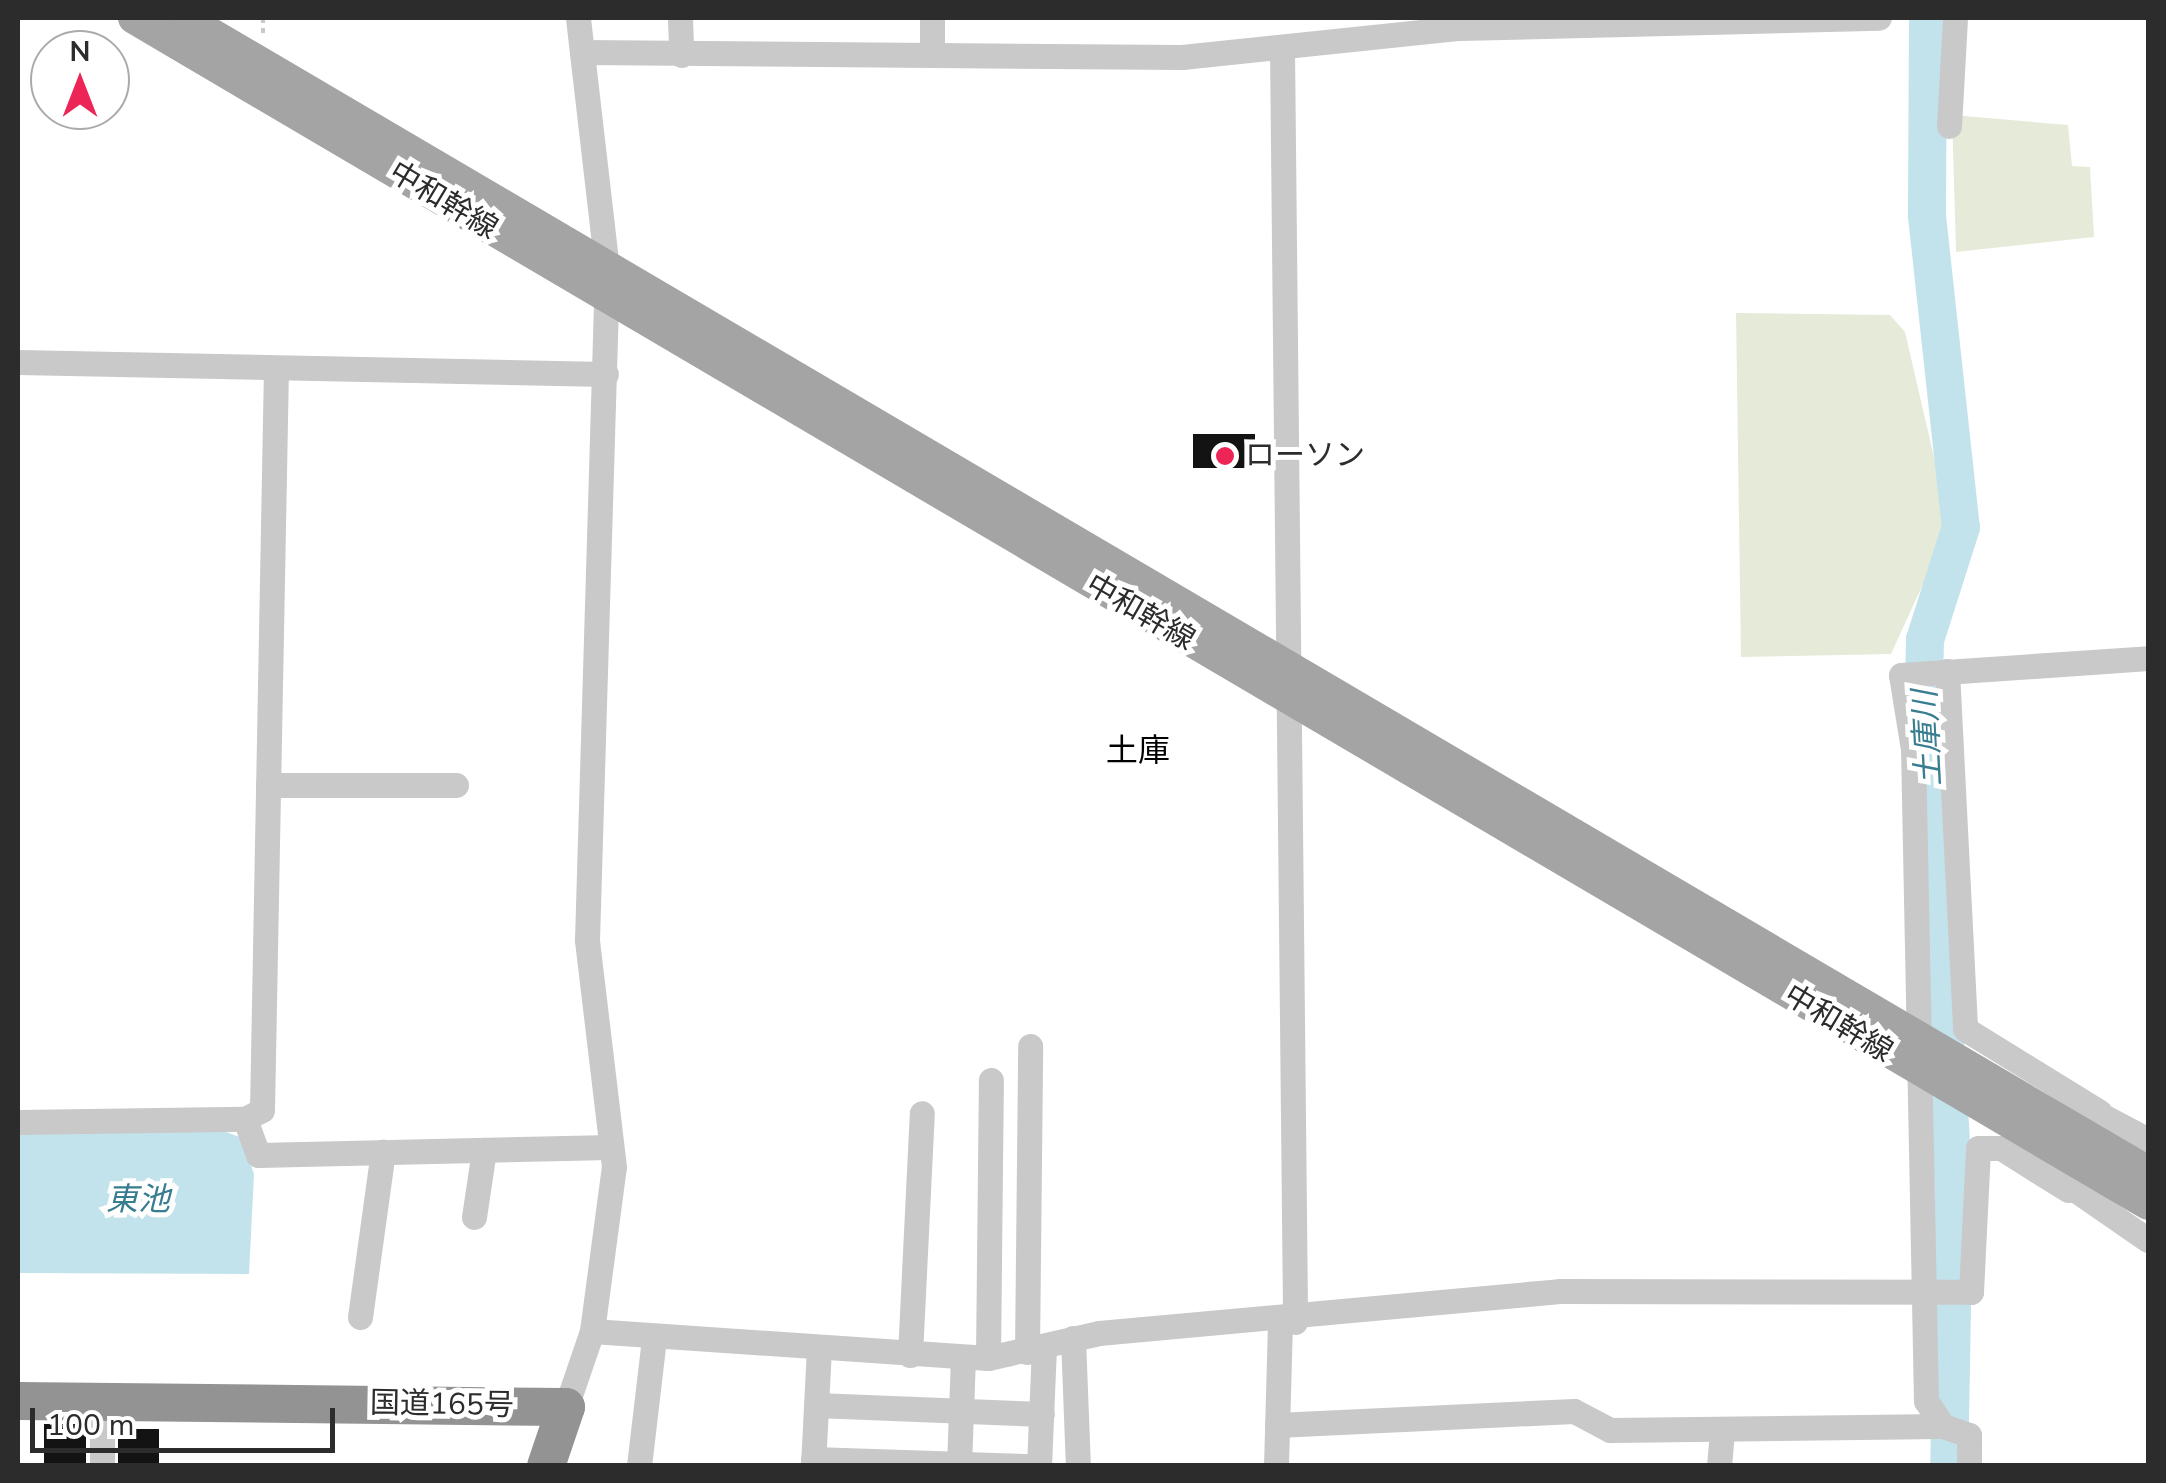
<!DOCTYPE html>
<html>
<head>
<meta charset="utf-8">
<style>
	body { margin:0 }
	#map { position:relative; width:2166px; height:1483px; overflow:hidden; background:#fff; font-family:"Nunito Sans","Noto Sans JP",sans-serif }
	div>[style] { position:absolute }
	.green>* { inset:0; background:#e5ebd8 }
	.water>* { inset:0; background:#c3e3ec }
	.river>* { height:38px; margin:-19px; padding:0 19px; transform-origin:19px; border-radius:19px; background:#c3e3ec }
	.building>* { inset:0; background:#131313; transform-origin:0 0 }
	.path>* { height:4px; margin-top:-2px; transform-origin:0; background:repeating-linear-gradient(90deg,#c9c9c9 0 5px,transparent 0 10px) }
	.minor>* { height:25px; margin:-12.5px; padding:0 12.5px; transform-origin:12.5px; border-radius:12.5px; background:#c9c9c9 }
	.major>* { height:32px; margin:-16px; padding:0 16px; transform-origin:16px; border-radius:16px; background:#a4a4a4 }
	.highway>* { height:38px; margin:-19px; padding:0 19px; transform-origin:19px; border-radius:19px; background:#939393 }
	.dots>* { width:28px; height:28px; translate:-50% -50%; box-sizing:border-box; border:5px solid #fff; border-radius:50% }
	span { translate:-50% -50%; white-space:nowrap; text-align:center; line-height:1.15; -webkit-text-stroke:10px #fff; paint-order:stroke }
	.street-label { font-size:30px; color:#2c2c2c }
	.poi-label { font-size:30px; color:#2c2c2c }
	.left { translate:0 -50%; text-align:left }
	.water-label { font-size:32px; color:#387d90; font-style:italic }
	.neighbourhood-label { font-size:32px; color:#000 }
	.frame { position:absolute; inset:0; border:20px solid #2c2c2c; pointer-events:none }
	.north { position:absolute; left:30px; top:30px; width:100px; height:100px; box-sizing:border-box; background:#fff; border:2px solid #ababab; border-radius:50%; rotate:0deg; font-size:28px; font-weight:700; line-height:40px; text-align:center; color:#2c2c2c }
	.north::after { content:''; display:block; margin:auto; width:35px; height:45px; background:#ec2556; clip-path:polygon(50% 0,100% 100%,50% 72%,0 100%) }
	.scale { position:absolute; left:30px; top:1408px; width:305px; height:45px; box-sizing:border-box; border:5px solid #2c2c2c; border-top:0; padding-left:12px; font-size:30px; line-height:35px; white-space:nowrap; color:#2c2c2c; -webkit-text-stroke:8px #fff; paint-order:stroke }
</style>
</head>
<body>
<div id="map">
	<div class="green">
		<div style="clip-path:polygon(1952px 115px,2068px 125px,2072px 166px,2090px 167px,2094px 237px,1956px 252px)"></div>
		<div style="clip-path:polygon(1736px 313px,1890px 315px,1905px 332px,1946px 509px,1939px 549px,1891px 654px,1741px 657px)"></div>
	</div>
	<div class="water">
		<div style="clip-path:polygon(213px 1127px,242px 1138px,254px 1174px,249px 1274px,18px 1273px,18px 1131px)"></div>
	</div>
	<div class="river">
		<div style="left:1928px;top:18px;width:198px;rotate:90.3deg"></div>
		<div style="left:1927px;top:216px;width:313px;rotate:83.8deg"></div>
		<div style="left:1961px;top:527px;width:119px;rotate:107.7deg"></div>
		<div style="left:1925px;top:640px;width:43px;rotate:91.3deg"></div>
		<div style="left:1924px;top:683px;width:511px;rotate:86.63deg"></div>
		<div style="left:1954px;top:1193px;width:273px;rotate:91deg"></div>
	</div>
	<div class="building">
		<div style="left:1255px;top:434px;width:34px;height:62px;rotate:90deg"></div>
		<div style="left:44px;top:1424px;width:42px;height:42px"></div>
		<div style="left:118px;top:1429px;width:41px;height:34px"></div>
	</div>
	<div class="path">
		<div style="left:263px;top:33px;width:15px;rotate:-90deg"></div>
	</div>
	<div class="minor">
		<div style="left:680px;top:18px;width:37px;rotate:88deg"></div>
		<div style="left:1282px;top:49px;width:1273px;rotate:89.41deg"></div>
		<div style="left:582px;top:52px;width:600px;rotate:0.48deg"></div>
		<div style="left:1182px;top:57px;width:279px;rotate:-6deg"></div>
		<div style="left:1459px;top:28px;width:420px;rotate:-1.4deg"></div>
		<div style="left:932px;top:55px;width:37px;rotate:-90deg"></div>
		<div style="left:1949px;top:126px;width:108px;rotate:-86.8deg"></div>
		<div style="left:18px;top:362px;width:588px;rotate:1.17deg"></div>
		<div style="left:1947px;top:671px;width:358px;rotate:87.1deg"></div>
		<div style="left:1965px;top:1029px;width:158px;rotate:31.6deg"></div>
		<div style="left:268px;top:785px;width:188px"></div>
		<div style="left:2086px;top:1107px;width:70px;rotate:28deg"></div>
		<div style="left:245px;top:1119px;width:38px;rotate:70deg"></div>
		<div style="left:258px;top:1155px;width:353px;rotate:-1.3deg"></div>
		<div style="left:18px;top:1122px;width:227px;rotate:-0.8deg"></div>
		<div style="left:245px;top:1119px;width:19px;rotate:-28deg"></div>
		<div style="left:262px;top:1110px;width:740px;rotate:-88.92deg"></div>
		<div style="left:2058px;top:1178px;width:109px;rotate:34.6deg"></div>
		<div style="left:474px;top:1217px;width:68px;rotate:-81.5deg"></div>
		<div style="left:360px;top:1317px;width:167px;rotate:-82.1deg"></div>
		<div style="left:592px;top:1331px;width:397px;rotate:3.9deg"></div>
		<div style="left:988px;top:1358px;width:114px;rotate:-12.7deg"></div>
		<div style="left:1099px;top:1333px;width:462px;rotate:-5.2deg"></div>
		<div style="left:1559px;top:1291px;width:412px;rotate:0.1deg"></div>
		<div style="left:1971px;top:1292px;width:144px;rotate:-87.2deg"></div>
		<div style="left:1978px;top:1148px;width:23px"></div>
		<div style="left:2001px;top:1148px;width:79px;rotate:32.1deg"></div>
		<div style="left:1073px;top:1338px;width:128px;rotate:87.8deg"></div>
		<div style="left:1027px;top:1352px;width:306px;rotate:-89.4deg"></div>
		<div style="left:910px;top:1355px;width:242px;rotate:-87.2deg"></div>
		<div style="left:988px;top:1358px;width:278px;rotate:-89.4deg"></div>
		<div style="left:816px;top:1405px;width:226px;rotate:2.3deg"></div>
		<div style="left:566px;top:1407px;width:80px;rotate:-71.1deg"></div>
		<div style="left:592px;top:1331px;width:165px;rotate:-82.4deg"></div>
		<div style="left:614px;top:1167px;width:229px;rotate:-96.8deg"></div>
		<div style="left:587px;top:940px;width:671px;rotate:-88.29deg"></div>
		<div style="left:607px;top:269px;width:253px;rotate:-96.6deg"></div>
		<div style="left:1277px;top:1425px;width:297px;rotate:-2.7deg"></div>
		<div style="left:1574px;top:1411px;width:41px;rotate:27.8deg"></div>
		<div style="left:1610px;top:1430px;width:333px;rotate:-0.7deg"></div>
		<div style="left:813px;top:1459px;width:212px;rotate:1.9deg"></div>
		<div style="left:102px;top:1466px;width:65px;rotate:-90deg"></div>
		<div style="left:639px;top:1466px;width:129px;rotate:-83.3deg"></div>
		<div style="left:813px;top:1466px;width:117px;rotate:-87.1deg"></div>
		<div style="left:959px;top:1466px;width:108px;rotate:-87.9deg"></div>
		<div style="left:1039px;top:1466px;width:119px;rotate:-87.6deg"></div>
		<div style="left:1276px;top:1466px;width:143px;rotate:-88.4deg"></div>
		<div style="left:1719px;top:1466px;width:34px;rotate:-85deg"></div>
		<div style="left:1969px;top:1466px;width:31px;rotate:-90deg"></div>
		<div style="left:1969px;top:1435px;width:28px;rotate:-161deg"></div>
		<div style="left:1943px;top:1426px;width:30px;rotate:-124deg"></div>
		<div style="left:1926px;top:1401px;width:652px;rotate:-91.14deg"></div>
		<div style="left:1913px;top:749px;width:75px;rotate:-99.2deg"></div>
		<div style="left:1901px;top:675px;width:248px;rotate:-3.9deg"></div>
	</div>
	<div class="major">
		<div style="left:134px;top:18px;width:2337px;rotate:30.49deg"></div>
		<div style="left:184px;top:18px;width:2278px;rotate:30.44deg"></div>
	</div>
	<div class="highway">
		<div style="left:18px;top:1401px;width:548px;rotate:0.63deg"></div>
		<div style="left:566px;top:1407px;width:62px;rotate:108.7deg"></div>
	</div>
	<div class="dots">
		<div style="left:1225px;top:456px;background:#ec2556"></div>
	</div>
	<div class="street-label">
		<span style="left:443px;top:201px;rotate:31deg">中和幹線</span>
		<span style="left:1140px;top:613px;rotate:30deg">中和幹線</span>
		<span style="left:1838px;top:1024px;rotate:31deg">中和幹線</span>
		<span style="left:442px;top:1405px;rotate:1deg">国道165号</span>
	</div>
	<div class="poi-label">
		<span class="left" style="left:1245px;top:456px">ローソン</span>
	</div>
	<div class="water-label">
		<span style="left:1928px;top:738px;rotate:-93deg">土庫川</span>
		<span style="left:138px;top:1200px">東池</span>
	</div>
	<div class="neighbourhood-label">
		<span style="left:1138px;top:751px">土庫</span>
	</div>
	<div class="frame"></div>
	<div class="north">N</div>
	<div class="scale">100 m</div>
</div>
</body>
</html>
